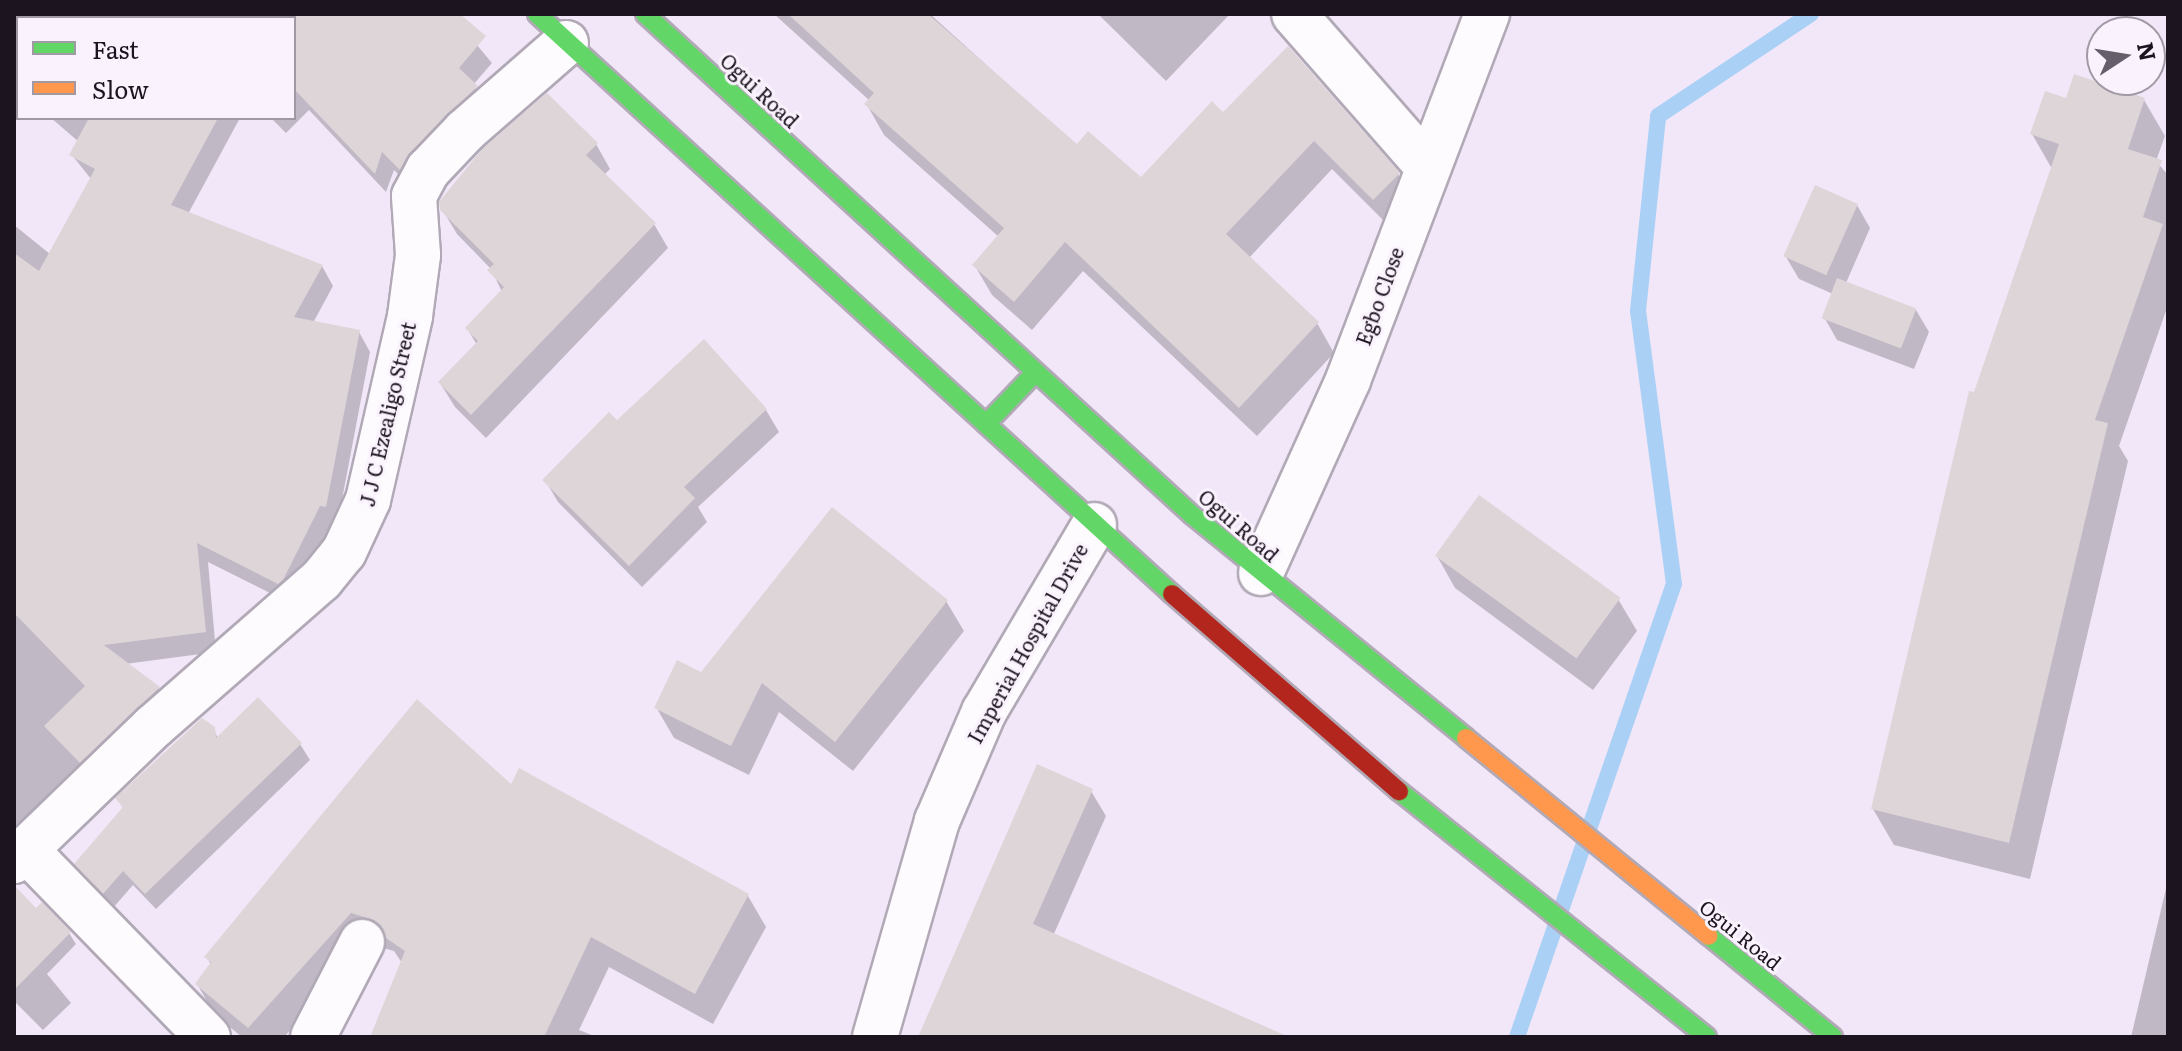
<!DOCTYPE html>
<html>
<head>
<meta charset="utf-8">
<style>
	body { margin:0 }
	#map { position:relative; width:2182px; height:1051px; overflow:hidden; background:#f2e7f8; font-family:Literata,serif }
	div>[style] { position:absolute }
	.shadow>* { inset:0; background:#0003 }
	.stream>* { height:16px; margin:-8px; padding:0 8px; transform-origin:8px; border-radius:8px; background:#aad1f5 }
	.building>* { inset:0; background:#ded5d8; transform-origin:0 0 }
	.roads { filter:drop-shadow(2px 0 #b1a9b6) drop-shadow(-2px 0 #b1a9b6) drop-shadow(0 2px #b1a9b6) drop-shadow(0 -2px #b1a9b6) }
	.street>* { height:44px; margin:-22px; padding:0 22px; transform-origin:22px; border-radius:22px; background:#fdfbfe }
	.fast>* { height:18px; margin:-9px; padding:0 9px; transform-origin:9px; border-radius:9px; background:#63d668 }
	.slow>* { height:18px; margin:-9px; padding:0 9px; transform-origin:9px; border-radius:9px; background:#ff974d }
	.jam>* { height:18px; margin:-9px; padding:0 9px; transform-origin:9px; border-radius:9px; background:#b3261e }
	span { translate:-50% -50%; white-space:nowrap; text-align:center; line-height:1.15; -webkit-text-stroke:6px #faf3fe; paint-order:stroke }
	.street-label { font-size:20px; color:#1c151f }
	.frame { position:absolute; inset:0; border:16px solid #1c151f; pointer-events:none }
	.legend { position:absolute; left:16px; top:16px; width:280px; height:104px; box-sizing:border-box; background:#faf3fe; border:2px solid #a19aa5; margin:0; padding:10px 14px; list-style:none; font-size:24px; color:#1c151f }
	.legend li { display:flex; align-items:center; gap:16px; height:40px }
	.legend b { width:40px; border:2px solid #a19aa5 }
	.north { position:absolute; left:2086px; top:16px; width:80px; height:80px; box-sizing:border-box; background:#faf3fe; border:2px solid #a19aa5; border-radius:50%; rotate:78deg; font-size:22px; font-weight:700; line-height:32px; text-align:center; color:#1c151f }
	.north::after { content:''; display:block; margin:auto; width:28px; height:36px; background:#675e6b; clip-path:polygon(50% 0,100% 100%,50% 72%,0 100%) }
</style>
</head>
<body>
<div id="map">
	<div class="shadow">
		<div style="clip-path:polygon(14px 14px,451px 14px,492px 63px,473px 85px,488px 108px,412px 188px,394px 170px,386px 192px,309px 110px,286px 133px,271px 118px,294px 118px,294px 18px,18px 18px,14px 114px)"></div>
		<div style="clip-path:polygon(774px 14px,930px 14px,1077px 147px,1141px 180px,1223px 115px,1288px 49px,1398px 174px,1415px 204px,1391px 228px,1332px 169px,1249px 258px,1317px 323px,1334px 353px,1257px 436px,1083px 271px,1032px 330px,992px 295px,975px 266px,999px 237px,884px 135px,867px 105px,870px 101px)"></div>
		<div style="clip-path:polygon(1098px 14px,1230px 14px,1166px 81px)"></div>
		<div style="clip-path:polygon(2067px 100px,2144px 100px,2165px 136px,2156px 161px,2168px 175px,2168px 305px,2119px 446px,2128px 461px,2030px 879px,1894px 845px,1873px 809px,1975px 394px,2052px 169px,2032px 134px)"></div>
		<div style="clip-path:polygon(51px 118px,240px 118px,188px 214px,322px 266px,333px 286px,313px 323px,359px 332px,370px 352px,337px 526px,332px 525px,290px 603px,208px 562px,216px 652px,125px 664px,159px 689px,170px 708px,14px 839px,14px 225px,50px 254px,91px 179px,72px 155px,79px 142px)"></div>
		<div style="clip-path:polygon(596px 144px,610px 169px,604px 175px,654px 224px,668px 248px,486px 438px,455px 407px,440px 383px,477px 345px,467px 328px,502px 292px,491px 269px,457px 234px,442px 209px)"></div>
		<div style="clip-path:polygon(1857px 205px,1870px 228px,1846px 283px,1916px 310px,1929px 332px,1914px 369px,1837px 340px,1824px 317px,1833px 294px,1799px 279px,1786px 257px)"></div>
		<div style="clip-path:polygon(766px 410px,779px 432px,698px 507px,707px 522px,642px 587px,558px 502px,545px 480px,617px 422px)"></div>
		<div style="clip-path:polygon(1437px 556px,1618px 599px,1637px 631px,1593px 690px,1455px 588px)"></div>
		<div style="clip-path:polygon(946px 601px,964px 631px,853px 771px,779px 712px,749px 775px,674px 738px,656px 707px,702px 675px)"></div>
		<div style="clip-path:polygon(213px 729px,218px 738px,300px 744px,310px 760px,156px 909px,133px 885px,113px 908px,77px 864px,124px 809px,117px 799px)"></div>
		<div style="clip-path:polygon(511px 787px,748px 896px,766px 927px,713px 1024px,609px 967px,579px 1030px,597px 1037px,373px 1037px,402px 963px,394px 951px,369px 944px,284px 1037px,242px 1037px,215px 1015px,197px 984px,211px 965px,207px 957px)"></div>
		<div style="clip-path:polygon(1091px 791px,1106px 816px,1053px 936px,1237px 1037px,921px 1037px)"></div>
		<div style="clip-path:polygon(2168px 880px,2168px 1037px,2131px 1037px)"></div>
		<div style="clip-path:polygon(14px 933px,69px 933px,76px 944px,47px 974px,71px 1003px,43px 1030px,14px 1001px)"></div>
	</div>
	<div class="stream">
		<div style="left:1517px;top:1037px;width:479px;rotate:-70.9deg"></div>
		<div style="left:1674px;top:584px;width:275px;rotate:-97.5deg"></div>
		<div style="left:1638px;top:311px;width:196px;rotate:-84.1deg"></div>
		<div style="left:1658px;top:116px;width:184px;rotate:-33.7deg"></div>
	</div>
	<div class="building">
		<div style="clip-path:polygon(294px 14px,460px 14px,486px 36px,459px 68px,478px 86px,410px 153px,400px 170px,382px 152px,375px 174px,294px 89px)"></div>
		<div style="clip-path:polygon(788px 14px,928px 14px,1077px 144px,1088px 131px,1141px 177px,1212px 101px,1223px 112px,1288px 46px,1400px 173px,1373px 200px,1314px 141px,1226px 234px,1319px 322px,1239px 408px,1065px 242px,1014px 302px,972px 265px,1004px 228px,864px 104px,874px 93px)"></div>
		<div style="clip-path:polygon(2074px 74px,2145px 98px,2128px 149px,2162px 160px,2143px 217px,2163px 224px,2095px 420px,2108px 423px,2009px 843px,1871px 809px,1969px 391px,1974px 392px,2059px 144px,2030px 134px,2045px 91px,2066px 98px)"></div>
		<div style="clip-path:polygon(547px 93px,598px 143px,586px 155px,656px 223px,471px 415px,438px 382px,478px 341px,465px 328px,504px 287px,487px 270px,494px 264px,440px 210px,439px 202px,482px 149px)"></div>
		<div style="clip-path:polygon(89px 118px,218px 118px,171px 205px,323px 265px,294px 317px,360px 330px,326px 507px,320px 506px,283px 580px,278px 584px,197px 543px,206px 632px,104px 645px,160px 687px,80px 763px,44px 726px,85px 686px,14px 613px,14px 253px,39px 271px,95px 169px,69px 155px)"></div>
		<div style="left:1815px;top:185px;width:47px;height:78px;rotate:24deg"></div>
		<div style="left:1837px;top:278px;width:85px;height:43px;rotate:21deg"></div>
		<div style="clip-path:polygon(704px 339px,767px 409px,684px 487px,695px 498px,629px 566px,542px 480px,609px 412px,617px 420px)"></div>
		<div style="left:1479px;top:495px;width:175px;height:75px;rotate:36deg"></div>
		<div style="clip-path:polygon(832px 507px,948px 600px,835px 742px,762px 683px,731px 746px,654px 708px,677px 660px,701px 672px)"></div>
		<div style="clip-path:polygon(258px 697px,302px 743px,145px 894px,123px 871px,103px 894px,74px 864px,123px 807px,115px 798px,202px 718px,215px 727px,216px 738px)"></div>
		<div style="clip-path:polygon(417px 699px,511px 784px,519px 768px,749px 894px,695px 994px,591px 937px,544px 1037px,370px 1037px,405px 951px,386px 938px,374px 920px,351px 913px,248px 1028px,195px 984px,211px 962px,204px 957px)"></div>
		<div style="clip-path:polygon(1037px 764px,1093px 789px,1033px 924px,1289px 1037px,918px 1037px)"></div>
		<div style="clip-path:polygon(14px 885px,36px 908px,42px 902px,71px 932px,14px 990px)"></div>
	</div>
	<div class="roads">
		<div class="street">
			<div style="left:1294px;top:14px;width:202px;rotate:48.8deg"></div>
			<div style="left:1261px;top:573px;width:212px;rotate:-65.7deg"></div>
			<div style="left:1348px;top:380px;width:392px;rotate:-69.2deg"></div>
			<div style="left:28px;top:852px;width:258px;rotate:45.8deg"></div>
			<div style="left:14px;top:861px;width:194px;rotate:-44deg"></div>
			<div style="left:154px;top:726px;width:222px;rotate:-41.2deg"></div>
			<div style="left:321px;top:580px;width:36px;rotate:-51deg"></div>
			<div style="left:344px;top:552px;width:57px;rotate:-65.2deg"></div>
			<div style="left:368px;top:500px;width:189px;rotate:-77.1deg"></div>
			<div style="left:410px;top:316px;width:62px;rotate:-82.5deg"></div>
			<div style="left:418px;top:255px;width:59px;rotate:-93.9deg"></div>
			<div style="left:414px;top:196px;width:30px;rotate:-62deg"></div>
			<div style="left:428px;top:170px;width:54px;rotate:-46.5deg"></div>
			<div style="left:465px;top:131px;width:134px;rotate:-41.1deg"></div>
			<div style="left:313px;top:1037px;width:107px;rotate:-62.7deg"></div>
			<div style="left:875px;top:1037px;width:225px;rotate:-74deg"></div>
			<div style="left:937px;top:821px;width:119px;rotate:-66.7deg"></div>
			<div style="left:984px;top:712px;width:217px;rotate:-59.5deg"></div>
		</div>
		<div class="fast">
			<div style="left:537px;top:14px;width:860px;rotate:42.41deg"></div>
			<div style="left:645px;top:14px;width:742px;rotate:42.49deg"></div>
			<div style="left:1192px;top:515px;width:353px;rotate:39.1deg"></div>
			<div style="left:986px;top:424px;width:69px;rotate:-46.2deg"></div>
			<div style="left:1399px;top:791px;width:394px;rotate:38.6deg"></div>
			<div style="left:1709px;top:936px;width:160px;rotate:39.2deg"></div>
		</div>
		<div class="slow">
			<div style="left:1466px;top:738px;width:313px;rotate:39.2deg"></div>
		</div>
		<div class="jam">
			<div style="left:1172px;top:594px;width:301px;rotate:41deg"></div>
		</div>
	</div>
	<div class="street-label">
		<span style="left:760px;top:90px;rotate:43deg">Ogui Road</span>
		<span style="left:1379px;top:296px;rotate:-70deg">Egbo Close</span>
		<span style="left:387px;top:414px;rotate:-77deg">J J C Ezealigo Street</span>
		<span style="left:1239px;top:525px;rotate:41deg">Ogui Road</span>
		<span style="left:1027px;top:643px;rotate:-61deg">Imperial Hospital Drive</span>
		<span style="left:1741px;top:934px;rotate:39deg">Ogui Road</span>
	</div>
	<div class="frame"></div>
	<ul class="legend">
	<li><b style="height:10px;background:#63d668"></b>Fast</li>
	<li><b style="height:10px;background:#ff974d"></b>Slow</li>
	</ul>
	<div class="north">N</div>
</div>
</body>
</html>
